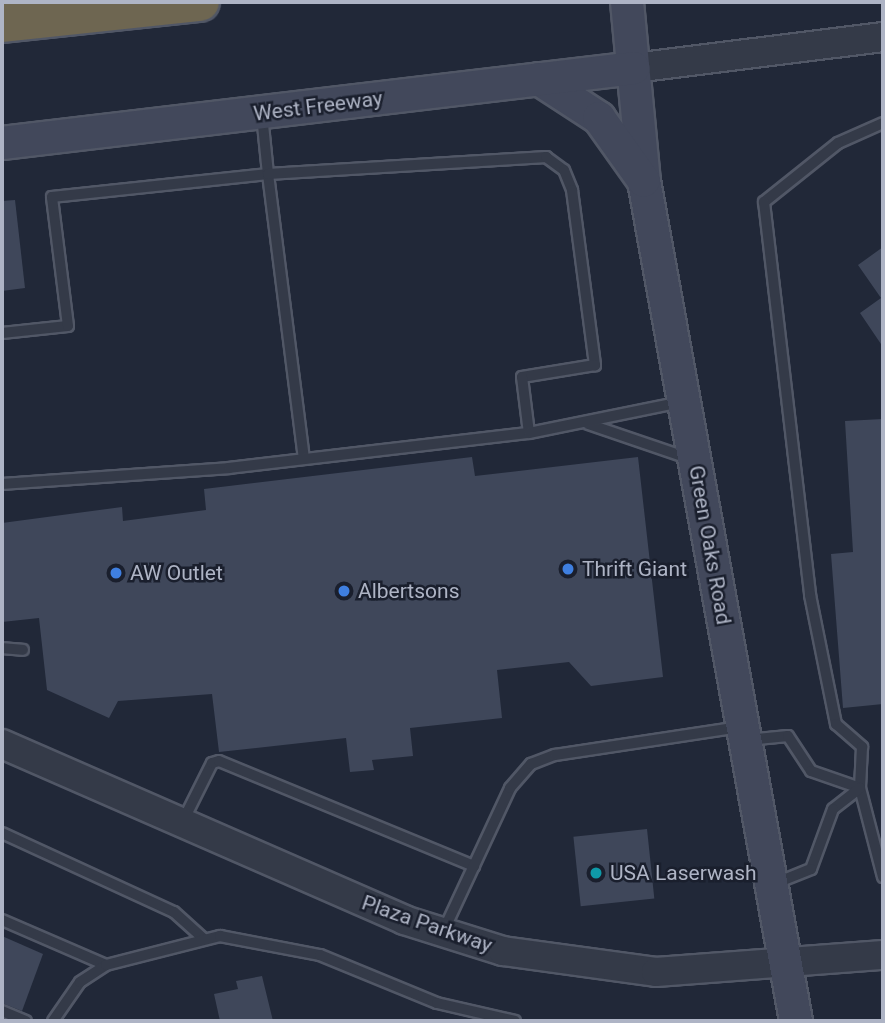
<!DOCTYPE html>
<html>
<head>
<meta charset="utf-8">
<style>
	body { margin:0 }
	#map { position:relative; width:885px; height:1023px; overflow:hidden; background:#212838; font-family:Roboto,sans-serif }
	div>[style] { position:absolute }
	.building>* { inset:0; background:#3f475a; transform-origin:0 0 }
	.roads { filter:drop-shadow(2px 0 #515766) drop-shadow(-2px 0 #515766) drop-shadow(0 2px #515766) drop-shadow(0 -2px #515766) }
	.service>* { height:10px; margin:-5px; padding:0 5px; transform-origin:5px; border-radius:5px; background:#343a48 }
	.tertiary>* { height:28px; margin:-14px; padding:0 14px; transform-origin:14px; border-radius:14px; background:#343a48 }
	.secondary>* { height:32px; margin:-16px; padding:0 16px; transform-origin:16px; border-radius:16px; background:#42485b }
	.motorway>* { height:38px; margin:-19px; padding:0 19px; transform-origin:19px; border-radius:19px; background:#6e6651 }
	.dots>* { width:19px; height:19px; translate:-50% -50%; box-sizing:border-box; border:4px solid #1a1f2d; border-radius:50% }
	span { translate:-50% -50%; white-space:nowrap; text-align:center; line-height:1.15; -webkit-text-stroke:5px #1a1f2d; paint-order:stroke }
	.street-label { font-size:21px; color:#aeb4c5 }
	.poi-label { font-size:21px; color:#aeb4c5 }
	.left { translate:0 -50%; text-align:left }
	.frame { position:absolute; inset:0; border:4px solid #aeb4c5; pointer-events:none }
</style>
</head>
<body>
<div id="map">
	<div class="building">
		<div style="clip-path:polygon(15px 200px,25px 288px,2px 291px,2px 201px)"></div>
		<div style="clip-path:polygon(883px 247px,883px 347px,860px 313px,881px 298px,858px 265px)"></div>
		<div style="clip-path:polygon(883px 419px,883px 704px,843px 708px,831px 554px,853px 552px,845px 421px)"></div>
		<div style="clip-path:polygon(472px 457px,475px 476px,638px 457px,663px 677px,591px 686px,569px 662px,497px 670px,502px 718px,410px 728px,413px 756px,372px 760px,374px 770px,350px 772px,346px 738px,219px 752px,212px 694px,118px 701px,109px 718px,47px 690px,39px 618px,2px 622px,2px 523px,122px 507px,123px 521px,206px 510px,204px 489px)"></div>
		<div style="left:647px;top:829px;width:70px;height:74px;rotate:84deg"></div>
		<div style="clip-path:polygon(2px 936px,43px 954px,22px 1011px,2px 1003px)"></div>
		<div style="clip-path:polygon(262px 976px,273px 1021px,220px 1021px,214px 994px,238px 989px,236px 981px)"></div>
	</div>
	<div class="roads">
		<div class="service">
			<div style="left:883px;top:123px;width:49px;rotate:156deg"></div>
			<div style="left:838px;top:143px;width:95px;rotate:141.4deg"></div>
			<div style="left:764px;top:202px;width:396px;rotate:83.3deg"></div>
			<div style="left:810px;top:595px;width:132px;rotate:78.6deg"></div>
			<div style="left:836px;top:724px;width:35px;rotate:41deg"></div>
			<div style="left:862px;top:747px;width:41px;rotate:92.8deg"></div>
			<div style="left:860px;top:788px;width:92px;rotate:75.5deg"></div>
			<div style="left:2px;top:333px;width:66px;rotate:-6.1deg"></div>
			<div style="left:68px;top:326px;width:130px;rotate:-97.1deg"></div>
			<div style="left:52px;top:197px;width:217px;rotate:-6.1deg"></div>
			<div style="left:268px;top:174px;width:59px;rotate:-95.8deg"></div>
			<div style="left:588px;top:424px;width:109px;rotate:18.8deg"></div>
			<div style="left:304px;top:459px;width:287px;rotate:-97.2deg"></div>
			<div style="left:268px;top:174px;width:279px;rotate:-3.5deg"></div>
			<div style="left:546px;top:157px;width:22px;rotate:36deg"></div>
			<div style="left:564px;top:170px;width:22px;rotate:68deg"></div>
			<div style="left:572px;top:190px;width:177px;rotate:82.5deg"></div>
			<div style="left:595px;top:365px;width:74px;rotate:170.7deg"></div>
			<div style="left:522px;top:377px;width:56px;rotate:82.9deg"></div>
			<div style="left:2px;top:484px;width:228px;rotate:-4deg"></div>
			<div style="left:229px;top:468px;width:302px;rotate:-6.7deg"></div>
			<div style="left:529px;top:433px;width:156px;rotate:-11.5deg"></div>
			<div style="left:2px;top:648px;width:21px;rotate:5deg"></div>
			<div style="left:747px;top:740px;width:41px;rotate:-5.6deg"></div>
			<div style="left:788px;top:736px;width:42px;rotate:56.7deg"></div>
			<div style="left:811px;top:771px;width:52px;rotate:19.1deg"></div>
			<div style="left:860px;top:788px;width:34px;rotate:142deg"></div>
			<div style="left:833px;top:809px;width:64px;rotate:110.1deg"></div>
			<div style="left:811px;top:869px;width:40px;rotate:158deg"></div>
			<div style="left:182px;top:823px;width:67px;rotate:-63.4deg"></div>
			<div style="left:212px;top:763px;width:7px;rotate:-16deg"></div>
			<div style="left:219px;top:761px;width:276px;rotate:22.4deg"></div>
			<div style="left:2px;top:833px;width:189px;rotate:24.7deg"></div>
			<div style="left:174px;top:912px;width:39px;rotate:42deg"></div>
			<div style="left:2px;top:920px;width:113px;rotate:23.4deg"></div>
			<div style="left:443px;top:932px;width:159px;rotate:-65deg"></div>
			<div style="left:510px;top:788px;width:32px;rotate:-49deg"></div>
			<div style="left:531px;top:764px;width:26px;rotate:-21deg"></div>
			<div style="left:555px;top:755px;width:187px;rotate:-8.6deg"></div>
			<div style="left:2px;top:1011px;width:26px;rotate:23deg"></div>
			<div style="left:53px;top:1021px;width:47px;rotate:-55.3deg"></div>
			<div style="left:80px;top:982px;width:31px;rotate:-33deg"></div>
			<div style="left:106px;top:965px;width:118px;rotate:-14.3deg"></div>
			<div style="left:220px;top:936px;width:102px;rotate:10.8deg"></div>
			<div style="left:320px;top:955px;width:126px;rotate:22.3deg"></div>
			<div style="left:437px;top:1003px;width:80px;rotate:13deg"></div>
		</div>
		<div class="tertiary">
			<div style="left:634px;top:68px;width:251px;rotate:-7.1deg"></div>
			<div style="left:2px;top:744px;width:439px;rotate:23.6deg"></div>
			<div style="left:404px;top:920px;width:104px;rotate:17.4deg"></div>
			<div style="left:503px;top:951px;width:154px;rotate:7.8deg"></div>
			<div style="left:656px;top:972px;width:228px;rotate:-4.3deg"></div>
		</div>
		<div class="secondary">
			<div style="left:627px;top:2px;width:180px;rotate:84.6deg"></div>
			<div style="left:644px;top:181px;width:854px;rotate:79.74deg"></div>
			<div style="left:539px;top:79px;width:72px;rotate:33deg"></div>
			<div style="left:599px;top:118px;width:77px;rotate:54.5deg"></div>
			<div style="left:2px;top:143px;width:636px;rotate:-6.77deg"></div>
		</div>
		<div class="motorway">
			<div style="left:2px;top:23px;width:199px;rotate:-6.1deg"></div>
		</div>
	</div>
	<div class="dots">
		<div style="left:568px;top:569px;background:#3f7fe0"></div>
		<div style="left:116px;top:573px;background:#3f7fe0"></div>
		<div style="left:344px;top:591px;background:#3f7fe0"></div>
		<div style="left:596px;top:873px;background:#0f9aa8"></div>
	</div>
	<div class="street-label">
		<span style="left:318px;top:106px;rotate:-7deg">West Freeway</span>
		<span style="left:710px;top:545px;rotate:80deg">Green Oaks Road</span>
		<span style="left:427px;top:924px;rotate:19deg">Plaza Parkway</span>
	</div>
	<div class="poi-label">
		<span class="left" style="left:582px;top:569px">Thrift Giant</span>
		<span class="left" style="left:130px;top:573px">AW Outlet</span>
		<span class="left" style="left:358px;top:591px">Albertsons</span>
		<span class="left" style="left:610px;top:873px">USA Laserwash</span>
	</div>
	<div class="frame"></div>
</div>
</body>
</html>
